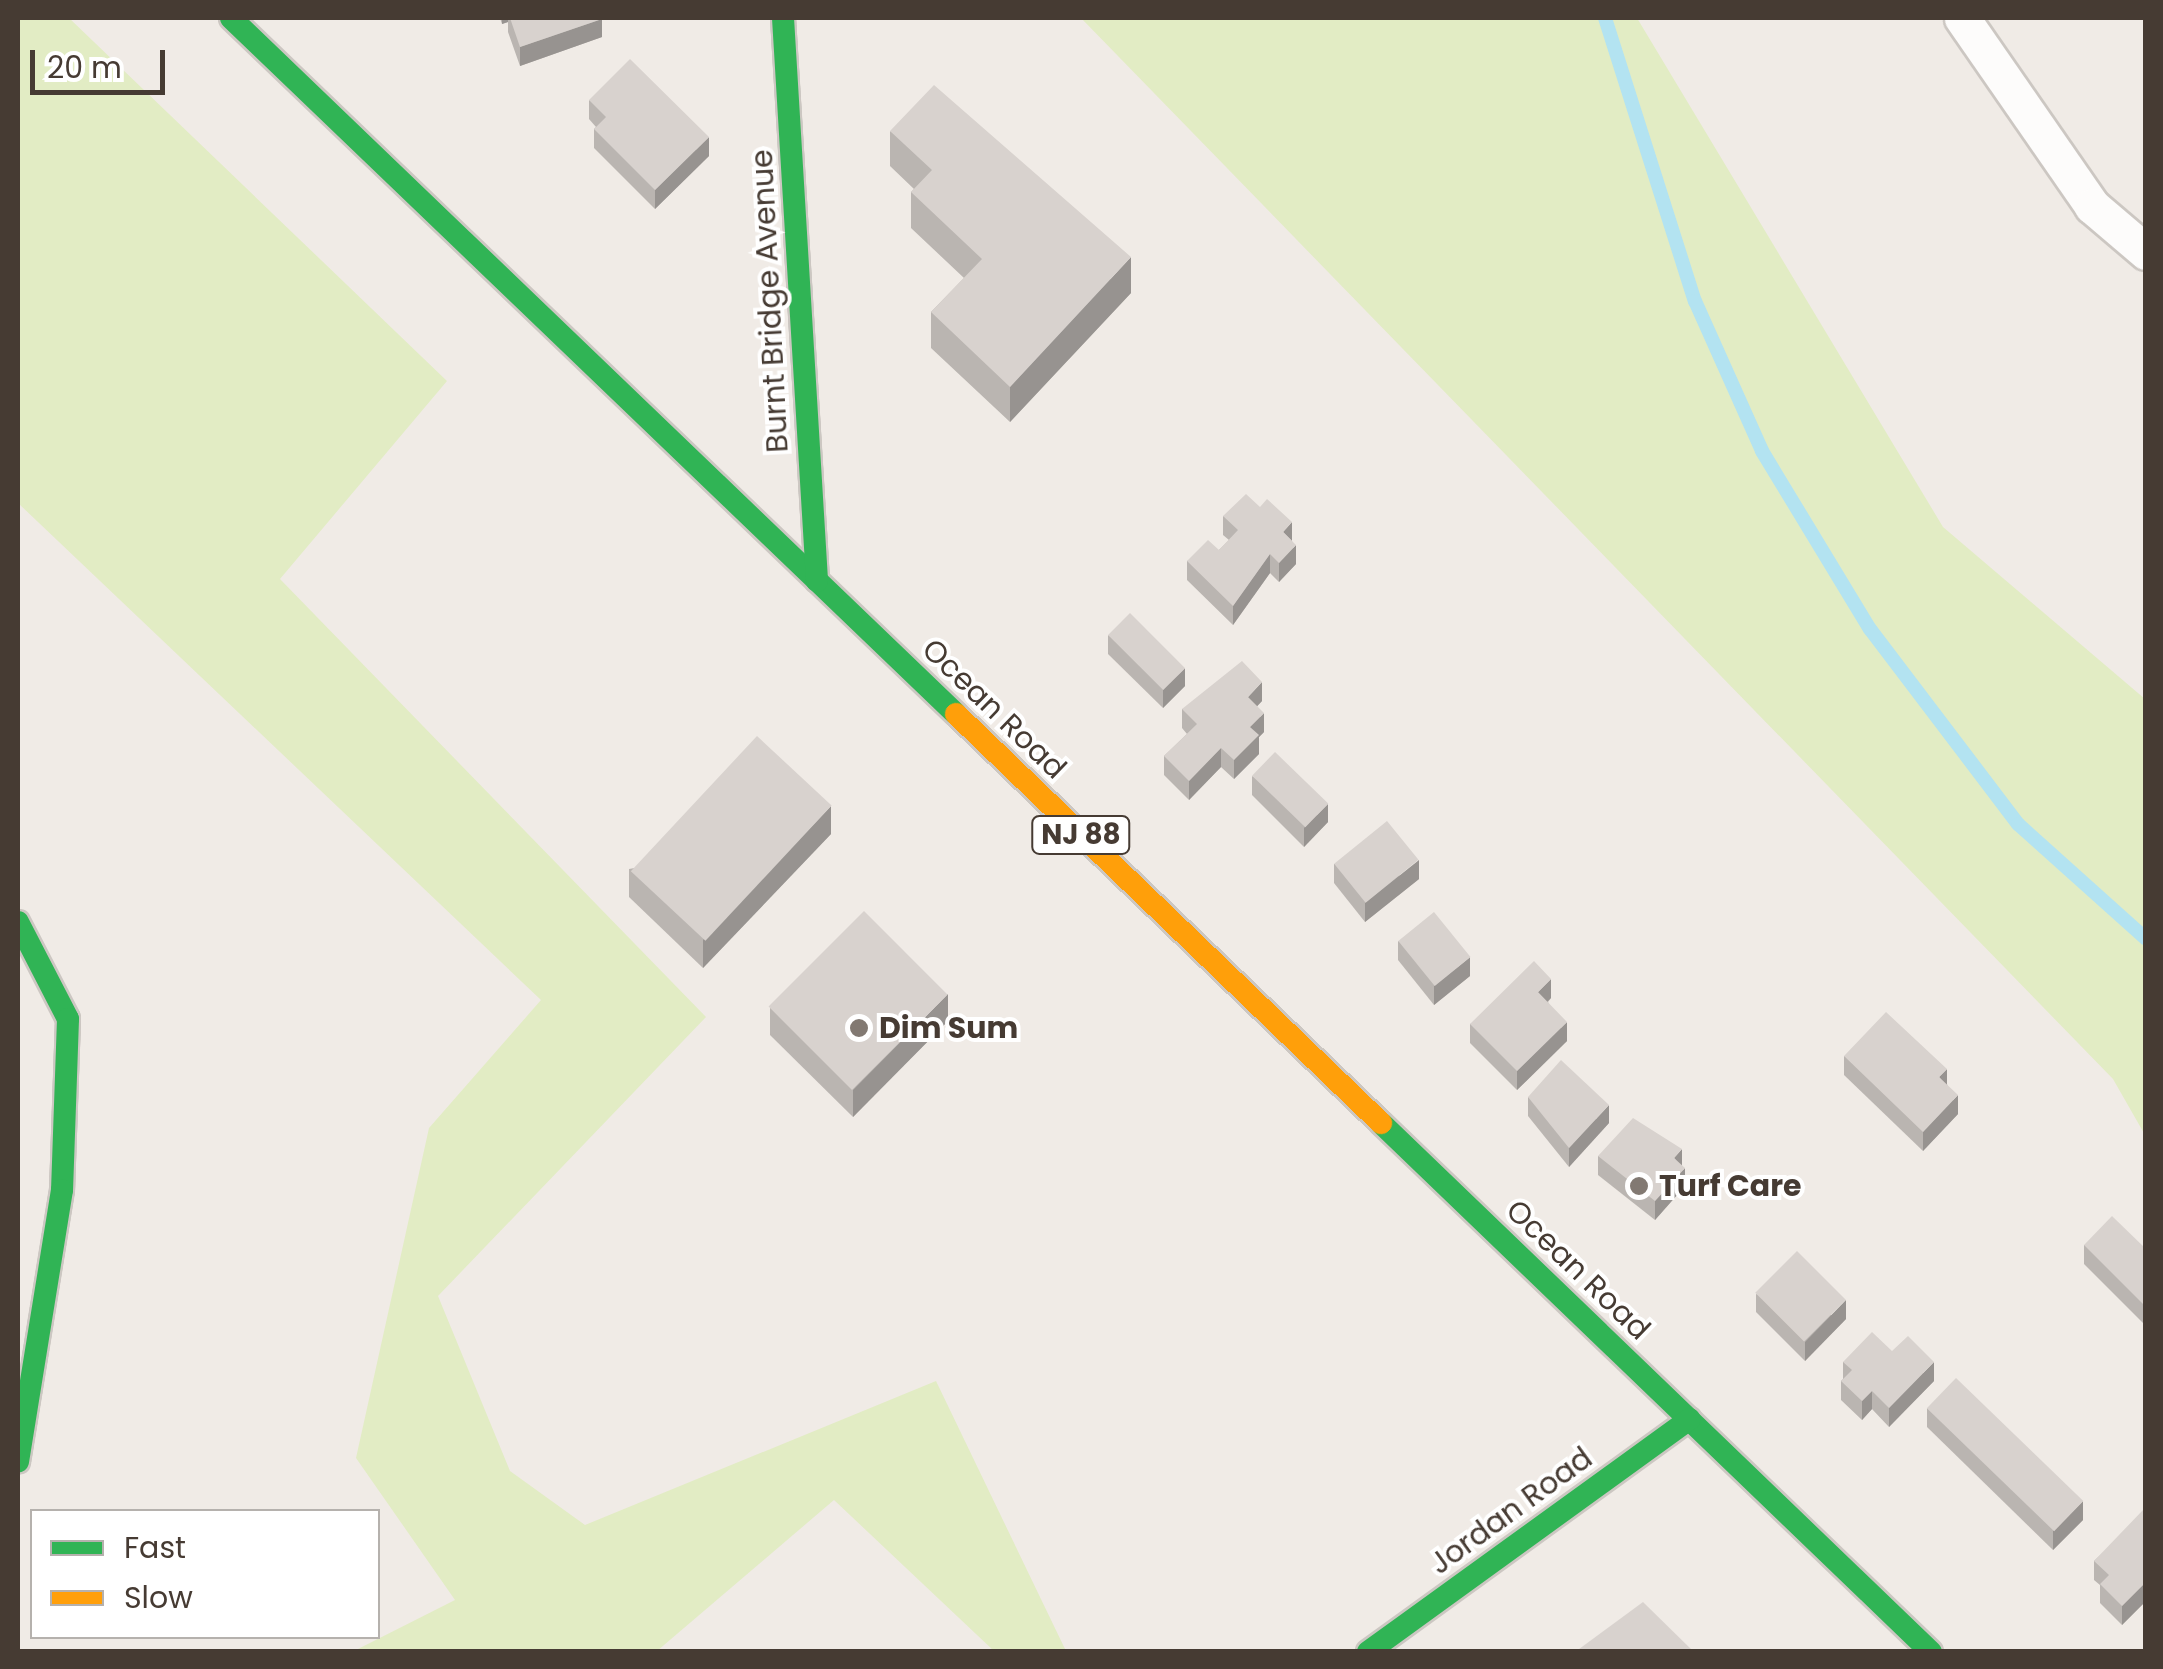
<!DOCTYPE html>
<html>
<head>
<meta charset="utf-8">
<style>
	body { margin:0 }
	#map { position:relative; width:2163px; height:1669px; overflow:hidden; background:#f0ebe6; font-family:Poppins,sans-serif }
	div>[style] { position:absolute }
	.green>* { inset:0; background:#e2ecc4 }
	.stream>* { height:14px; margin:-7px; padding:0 7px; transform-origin:7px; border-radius:7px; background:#b3e3f1 }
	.roads { filter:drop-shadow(2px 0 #ccc7c2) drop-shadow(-2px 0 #ccc7c2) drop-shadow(0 2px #ccc7c2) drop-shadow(0 -2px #ccc7c2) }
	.street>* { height:35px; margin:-17.5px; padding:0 17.5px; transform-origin:17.5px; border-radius:17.5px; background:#fdfcfb }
	.fast>* { height:22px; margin:-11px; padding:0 11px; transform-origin:11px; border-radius:11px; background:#30b455 }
	.slow>* { height:22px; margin:-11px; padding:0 11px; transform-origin:11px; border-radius:11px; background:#ff9f0a }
	.wall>* { inset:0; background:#bab5b1 }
	.shaded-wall>* { inset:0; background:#979390 }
	.building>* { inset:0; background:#d8d2ce; transform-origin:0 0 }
	.dots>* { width:28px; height:28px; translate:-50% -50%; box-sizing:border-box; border:5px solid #fff; border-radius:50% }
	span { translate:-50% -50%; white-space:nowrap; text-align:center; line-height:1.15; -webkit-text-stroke:8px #fff; paint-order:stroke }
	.shield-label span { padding:2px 8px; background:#fff; border:2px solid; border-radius:8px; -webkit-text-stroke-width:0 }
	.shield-label { font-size:28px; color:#463b33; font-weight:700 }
	.street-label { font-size:30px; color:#463b33 }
	.poi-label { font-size:30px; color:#463b33; font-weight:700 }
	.left { translate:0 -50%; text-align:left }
	.frame { position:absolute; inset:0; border:20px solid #463b33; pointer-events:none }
	.legend { position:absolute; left:30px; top:1509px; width:350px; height:130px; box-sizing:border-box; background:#fff; border:2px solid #b5b1ad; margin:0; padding:12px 18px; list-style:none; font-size:30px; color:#463b33 }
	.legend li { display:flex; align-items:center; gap:20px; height:50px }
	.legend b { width:50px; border:2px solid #b5b1ad }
	.scale { position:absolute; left:30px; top:50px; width:135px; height:45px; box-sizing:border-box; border:5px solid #463b33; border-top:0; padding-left:12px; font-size:30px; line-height:35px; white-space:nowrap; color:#463b33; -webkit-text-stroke:8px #fff; paint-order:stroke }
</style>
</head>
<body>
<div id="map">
	<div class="green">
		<div style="clip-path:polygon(18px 18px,69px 18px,447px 381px,280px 579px,706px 1017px,438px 1296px,510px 1471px,585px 1525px,936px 1381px,1066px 1651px,994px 1651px,834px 1500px,657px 1651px,354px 1651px,455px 1600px,356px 1458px,429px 1128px,541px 1000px,18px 503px)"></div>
		<div style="clip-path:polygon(1081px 18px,1637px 18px,1943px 527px,2145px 699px,2145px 1135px,2113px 1079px)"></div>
	</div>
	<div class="stream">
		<div style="left:1605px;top:18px;width:297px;rotate:72.4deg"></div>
		<div style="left:1695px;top:301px;width:164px;rotate:65.9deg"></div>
		<div style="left:1762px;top:451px;width:208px;rotate:58.8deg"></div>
		<div style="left:1870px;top:629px;width:245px;rotate:52.8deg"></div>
		<div style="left:2018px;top:824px;width:172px;rotate:41.9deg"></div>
	</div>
	<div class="roads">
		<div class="street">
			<div style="left:1962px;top:18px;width:229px;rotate:55.3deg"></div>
			<div style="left:2092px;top:206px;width:71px;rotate:40.4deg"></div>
		</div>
		<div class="fast">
			<div style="left:231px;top:18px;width:1005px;rotate:43.83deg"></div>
			<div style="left:783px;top:18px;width:564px;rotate:86.54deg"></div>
			<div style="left:18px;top:922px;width:109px;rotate:62.7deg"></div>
			<div style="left:68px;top:1019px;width:171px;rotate:92deg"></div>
			<div style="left:62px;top:1190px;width:275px;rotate:99.2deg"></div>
			<div style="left:1381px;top:1123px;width:763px;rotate:43.89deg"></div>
			<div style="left:1368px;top:1652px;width:397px;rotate:-35.9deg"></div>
		</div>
		<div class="slow">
			<div style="left:956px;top:714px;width:590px;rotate:43.9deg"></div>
		</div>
	</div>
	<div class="wall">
		<div style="clip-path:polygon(500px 18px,602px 18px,602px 37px,520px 66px,508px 32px,508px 22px,502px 24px)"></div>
		<div style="clip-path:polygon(589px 100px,709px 156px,655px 209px,594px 148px,594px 129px,596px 127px,589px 119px)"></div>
		<div style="clip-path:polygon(890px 131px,1131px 293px,1010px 422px,931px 348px,931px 312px,964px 278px,911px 228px,911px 192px,914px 189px,890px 166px)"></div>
		<div style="clip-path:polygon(1223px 516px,1292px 541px,1296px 564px,1279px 582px,1270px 573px,1233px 625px,1187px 580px,1187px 561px,1219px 550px,1229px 540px,1223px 535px)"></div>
		<div style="clip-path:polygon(1108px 635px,1185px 686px,1163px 708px,1108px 654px)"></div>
		<div style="clip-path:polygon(1262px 701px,1257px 706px,1264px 732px,1259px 737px,1259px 754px,1234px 779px,1221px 767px,1189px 800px,1164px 775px,1164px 756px,1187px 734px,1182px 728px,1182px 709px)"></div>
		<div style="clip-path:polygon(1252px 776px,1328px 822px,1304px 847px,1252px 795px)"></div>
		<div style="clip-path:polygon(831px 834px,703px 968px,629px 897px,629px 869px)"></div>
		<div style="clip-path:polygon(1334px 864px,1419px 879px,1365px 922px,1334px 883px)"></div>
		<div style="clip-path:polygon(1398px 941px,1470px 976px,1434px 1005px,1398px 960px)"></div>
		<div style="clip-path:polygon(1551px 998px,1548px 1002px,1567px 1041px,1517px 1090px,1470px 1043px,1470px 1024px)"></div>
		<div style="clip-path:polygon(770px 1008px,948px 1021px,853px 1117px,770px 1035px)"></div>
		<div style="clip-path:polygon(1844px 1056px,1947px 1084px,1958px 1114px,1923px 1151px,1844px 1075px)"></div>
		<div style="clip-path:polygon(1528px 1097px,1609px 1123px,1569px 1167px,1528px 1116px)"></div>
		<div style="clip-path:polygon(1598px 1156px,1682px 1165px,1685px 1186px,1655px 1220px,1598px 1175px)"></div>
		<div style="clip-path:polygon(2084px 1245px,2146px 1249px,2146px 1326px,2084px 1264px)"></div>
		<div style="clip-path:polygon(1756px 1294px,1846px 1319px,1805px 1361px,1756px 1312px)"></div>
		<div style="clip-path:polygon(1892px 1351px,1934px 1381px,1889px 1427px,1872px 1409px,1862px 1420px,1841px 1400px,1841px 1381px,1843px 1379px,1843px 1362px)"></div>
		<div style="clip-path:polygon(1927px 1408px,2083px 1520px,2053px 1550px,1927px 1427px)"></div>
		<div style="clip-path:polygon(2146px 1513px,2146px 1601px,2122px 1625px,2100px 1603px,2100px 1585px,2094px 1580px,2094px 1561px)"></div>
	</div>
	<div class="shaded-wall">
		<div style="clip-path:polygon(502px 18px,508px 18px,508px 22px,502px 24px)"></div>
		<div style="clip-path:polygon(602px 19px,602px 37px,520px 66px,520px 47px)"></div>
		<div style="clip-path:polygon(709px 137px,709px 156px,655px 209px,655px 190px)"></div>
		<div style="clip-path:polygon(1131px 257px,1131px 293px,1010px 422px,1010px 387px)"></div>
		<div style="clip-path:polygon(1292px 522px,1292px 541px,1283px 532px)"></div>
		<div style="clip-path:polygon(1296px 545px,1296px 564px,1279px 582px,1279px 563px)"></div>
		<div style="clip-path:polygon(1270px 554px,1270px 573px,1233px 625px,1233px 606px)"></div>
		<div style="clip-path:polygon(1185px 668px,1185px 686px,1163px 708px,1163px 689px)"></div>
		<div style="clip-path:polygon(1262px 682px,1262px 701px,1248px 716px,1248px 697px)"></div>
		<div style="clip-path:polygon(1264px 713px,1264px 732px,1259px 737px,1259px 754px,1234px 779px,1234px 760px,1250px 727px)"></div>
		<div style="clip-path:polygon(1221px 748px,1221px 767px,1189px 800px,1189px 781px)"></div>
		<div style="clip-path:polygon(1328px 804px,1328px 822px,1304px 847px,1304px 828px)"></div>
		<div style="clip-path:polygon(831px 806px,831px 834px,703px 968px,703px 940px)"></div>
		<div style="clip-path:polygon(1419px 860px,1419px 879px,1365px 922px,1365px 903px)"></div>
		<div style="clip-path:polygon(1470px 957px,1470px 976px,1434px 1005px,1434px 986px)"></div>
		<div style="clip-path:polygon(1551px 979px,1551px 998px,1538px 1011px,1538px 992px)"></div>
		<div style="clip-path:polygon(948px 994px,948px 1021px,853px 1117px,853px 1090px)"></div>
		<div style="clip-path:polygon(1567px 1022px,1567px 1041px,1517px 1090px,1517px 1071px)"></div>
		<div style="clip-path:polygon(1947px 1069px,1947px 1088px,1939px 1077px)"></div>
		<div style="clip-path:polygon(1958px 1095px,1958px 1114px,1923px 1151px,1923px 1132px)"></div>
		<div style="clip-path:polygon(1609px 1105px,1609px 1123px,1569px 1167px,1569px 1148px)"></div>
		<div style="clip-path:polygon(1682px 1149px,1682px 1168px,1674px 1158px)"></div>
		<div style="clip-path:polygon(1685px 1168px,1685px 1186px,1655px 1220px,1655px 1201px)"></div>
		<div style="clip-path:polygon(1846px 1300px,1846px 1319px,1805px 1361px,1805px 1342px)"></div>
		<div style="clip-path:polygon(1934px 1362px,1934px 1381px,1889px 1427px,1889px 1408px)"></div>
		<div style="clip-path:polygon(1872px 1391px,1872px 1409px,1862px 1420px,1862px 1401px)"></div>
		<div style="clip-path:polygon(2083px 1501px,2083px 1520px,2053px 1550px,2053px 1531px)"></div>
		<div style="clip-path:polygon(2146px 1582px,2146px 1601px,2122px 1625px,2122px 1606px)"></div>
	</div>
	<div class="building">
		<div style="clip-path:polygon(510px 18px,602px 18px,602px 19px,520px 47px)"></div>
		<div style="clip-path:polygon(630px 59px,709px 137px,655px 190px,594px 129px,606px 117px,589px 100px)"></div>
		<div style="clip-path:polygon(934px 85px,1131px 257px,1010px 387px,931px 312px,982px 259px,911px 192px,932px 170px,890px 131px)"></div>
		<div style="clip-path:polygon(1246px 494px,1260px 507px,1267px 499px,1292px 522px,1283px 532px,1296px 545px,1279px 563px,1270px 554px,1233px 606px,1187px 561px,1208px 540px,1219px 550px,1238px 530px,1223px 516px)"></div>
		<div style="left:1130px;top:613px;width:78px;height:31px;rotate:45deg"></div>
		<div style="clip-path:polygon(1242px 661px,1262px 682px,1248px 697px,1264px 713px,1250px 727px,1259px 735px,1234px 760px,1221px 748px,1189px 781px,1164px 756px,1197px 724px,1182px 709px)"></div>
		<div style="left:757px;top:736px;width:102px;height:185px;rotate:43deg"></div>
		<div style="left:1275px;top:752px;width:74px;height:33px;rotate:44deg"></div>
		<div style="left:1387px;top:821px;width:50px;height:68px;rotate:51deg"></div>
		<div style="left:864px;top:911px;width:118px;height:135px;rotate:45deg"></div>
		<div style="left:1434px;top:912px;width:58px;height:46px;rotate:51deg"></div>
		<div style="clip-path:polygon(1534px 961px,1551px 979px,1538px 992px,1567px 1022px,1517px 1071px,1470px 1024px)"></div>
		<div style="clip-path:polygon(1886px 1012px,1947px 1069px,1939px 1077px,1958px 1095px,1923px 1132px,1844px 1056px)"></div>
		<div style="clip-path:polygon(1561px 1060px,1609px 1105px,1569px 1148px,1528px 1097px)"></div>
		<div style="clip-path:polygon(1633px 1118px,1682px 1149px,1674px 1158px,1685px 1168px,1655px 1201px,1598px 1156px)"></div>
		<div style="clip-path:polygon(2112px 1216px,2146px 1249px,2146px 1307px,2084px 1245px)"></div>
		<div style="left:1797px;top:1251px;width:69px;height:59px;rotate:45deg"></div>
		<div style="clip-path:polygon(1872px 1332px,1892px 1351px,1908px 1336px,1934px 1362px,1889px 1408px,1872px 1391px,1862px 1401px,1841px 1381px,1852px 1370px,1843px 1362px)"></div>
		<div style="left:1956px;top:1378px;width:177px;height:42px;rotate:44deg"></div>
		<div style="clip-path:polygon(2143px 1510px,2146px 1513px,2146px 1582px,2122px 1606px,2100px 1584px,2109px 1575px,2094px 1561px)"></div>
		<div style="clip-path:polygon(1643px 1602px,1694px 1652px,1575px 1652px)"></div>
	</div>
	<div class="dots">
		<div style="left:859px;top:1028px;background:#827972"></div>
		<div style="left:1639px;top:1186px;background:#827972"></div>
	</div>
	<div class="shield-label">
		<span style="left:1081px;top:835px">NJ 88</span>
	</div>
	<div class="street-label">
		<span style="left:770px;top:301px;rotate:-93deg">Burnt Bridge Avenue</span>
		<span style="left:994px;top:709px;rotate:44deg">Ocean Road</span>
		<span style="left:1578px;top:1270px;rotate:44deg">Ocean Road</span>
		<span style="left:1511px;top:1511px;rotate:-36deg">Jordan Road</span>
	</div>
	<div class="poi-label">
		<span class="left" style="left:879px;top:1028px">Dim Sum</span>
		<span class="left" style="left:1659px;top:1186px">Turf Care</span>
	</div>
	<div class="frame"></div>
	<ul class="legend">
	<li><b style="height:12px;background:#30b455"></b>Fast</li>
	<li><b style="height:12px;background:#ff9f0a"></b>Slow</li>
	</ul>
	<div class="scale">20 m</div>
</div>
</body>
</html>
